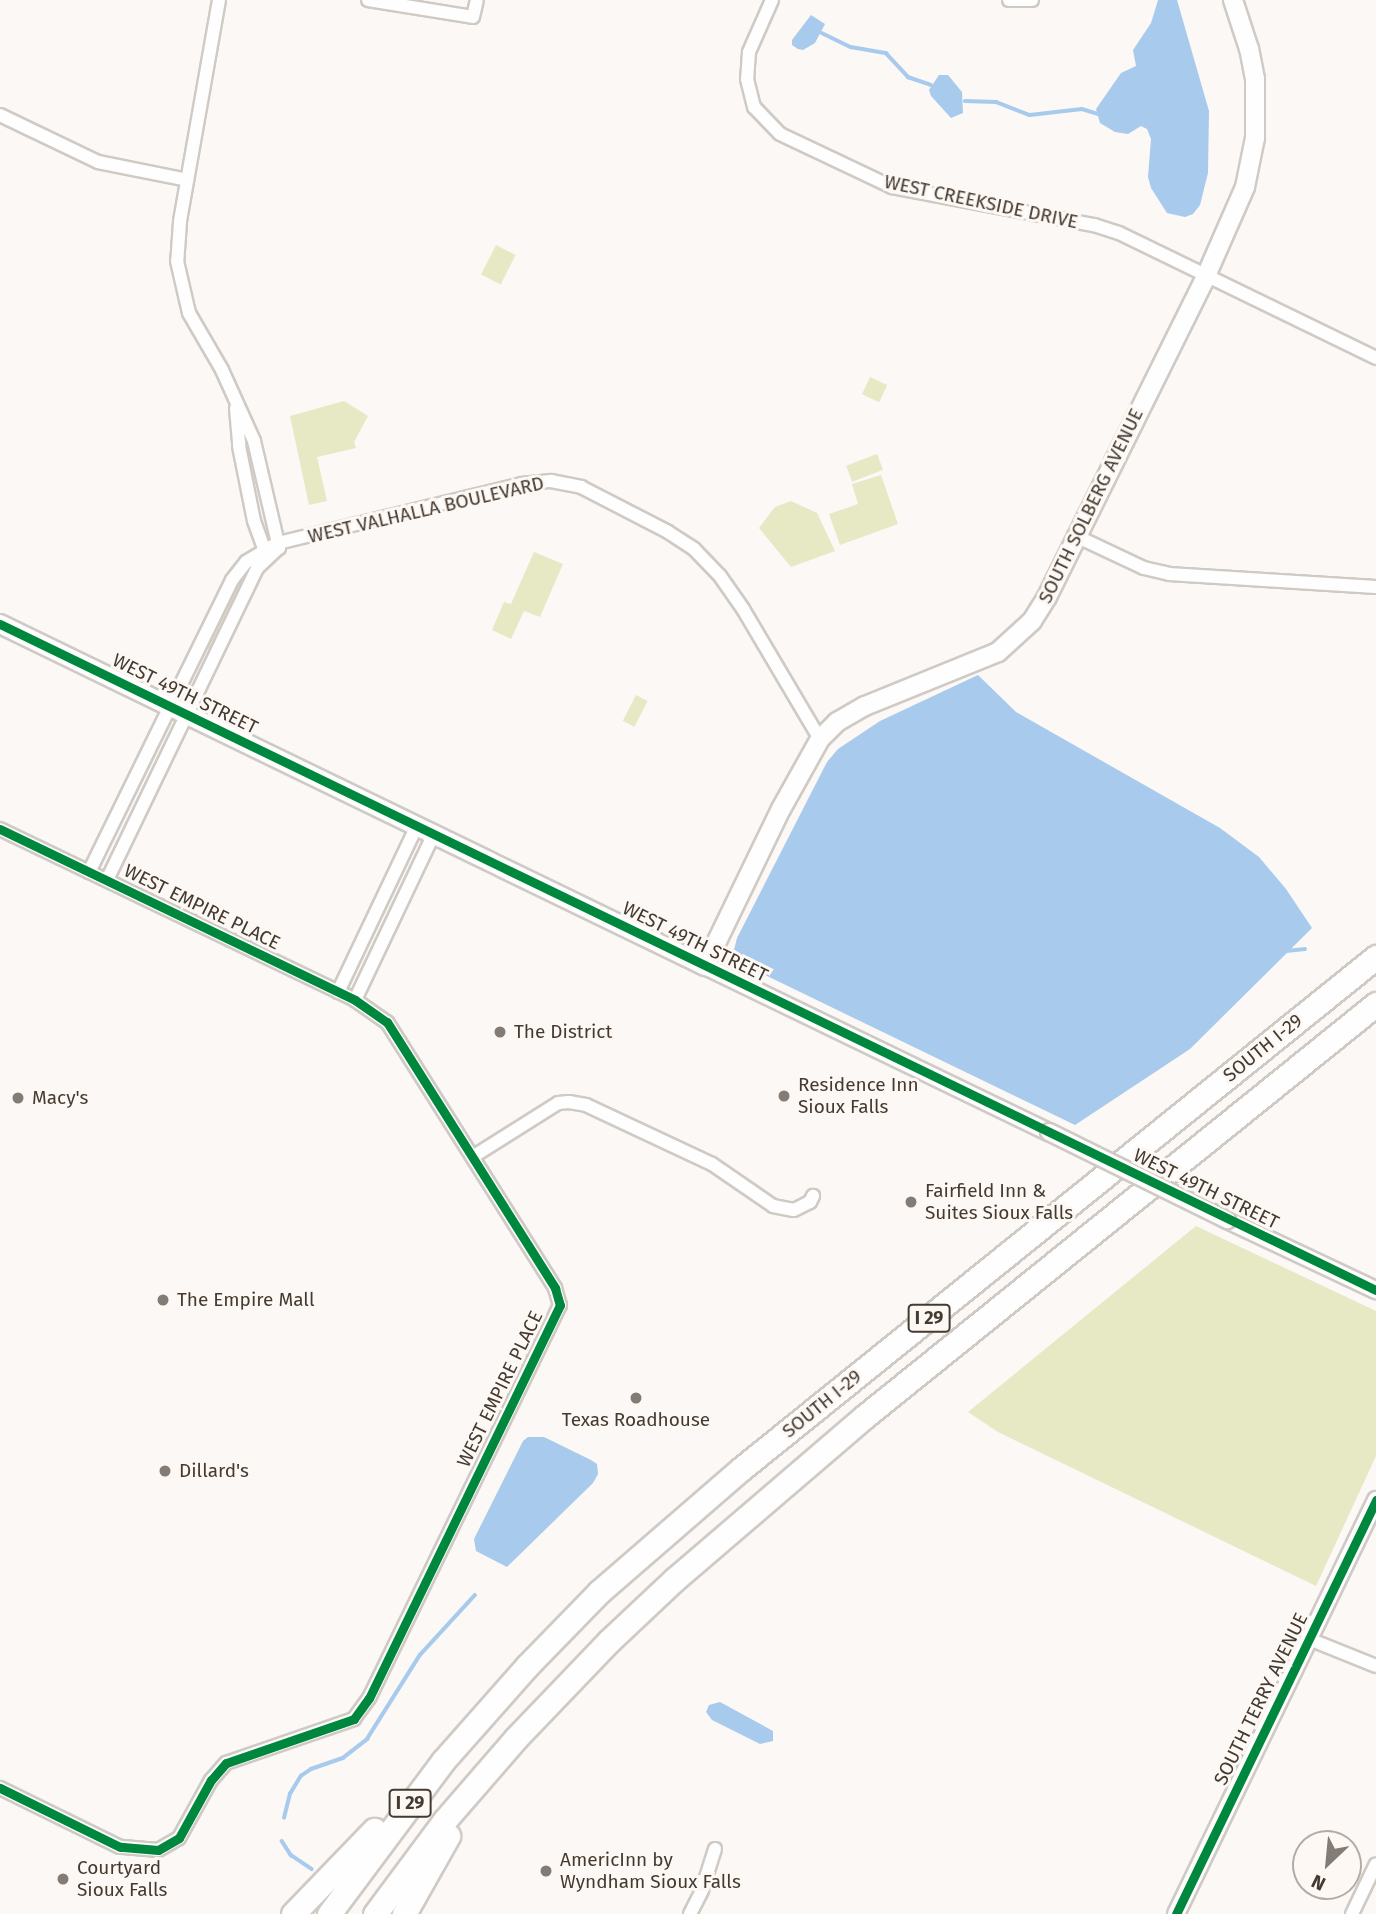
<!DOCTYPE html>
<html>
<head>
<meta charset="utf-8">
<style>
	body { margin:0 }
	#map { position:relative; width:1376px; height:1914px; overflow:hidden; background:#fbf8f6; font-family:"Fira Sans",sans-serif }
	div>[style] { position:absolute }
	.green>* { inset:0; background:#e7e8c4; transform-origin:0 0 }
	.water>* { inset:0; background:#a8caec }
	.stream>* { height:3.5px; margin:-1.75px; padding:0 1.75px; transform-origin:1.75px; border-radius:1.75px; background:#a8caec }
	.roads { filter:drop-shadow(2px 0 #d0cac5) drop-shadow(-2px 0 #d0cac5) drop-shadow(0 2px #d0cac5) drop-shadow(0 -2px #d0cac5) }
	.minor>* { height:12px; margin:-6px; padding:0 6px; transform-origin:6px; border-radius:6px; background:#fefefe }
	.tertiary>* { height:16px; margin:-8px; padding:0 8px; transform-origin:8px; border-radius:8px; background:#fefefe }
	.secondary>* { height:18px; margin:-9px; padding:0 9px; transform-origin:9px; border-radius:9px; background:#fefefe }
	.motorway>* { height:23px; margin:-11.5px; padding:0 11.5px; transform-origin:11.5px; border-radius:11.5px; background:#fefefe }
	.bridges { filter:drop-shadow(2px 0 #d0cac5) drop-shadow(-2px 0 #d0cac5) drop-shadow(0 2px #d0cac5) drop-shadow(0 -2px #d0cac5) }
	.tertiary-bridge>* { height:16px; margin:-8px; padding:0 8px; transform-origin:8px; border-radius:8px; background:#fefefe }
	.cycleway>* { height:9px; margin:-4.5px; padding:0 4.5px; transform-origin:4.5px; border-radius:4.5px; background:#00873e }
	.dots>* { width:19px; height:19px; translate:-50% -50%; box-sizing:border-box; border:4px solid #fdf8f4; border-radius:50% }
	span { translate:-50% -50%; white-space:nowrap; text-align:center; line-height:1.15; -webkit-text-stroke:6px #fdf8f4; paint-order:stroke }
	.shield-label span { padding:2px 5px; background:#fdf8f4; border:2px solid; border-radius:5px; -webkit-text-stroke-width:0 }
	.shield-label { font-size:18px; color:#433a31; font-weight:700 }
	.street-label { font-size:19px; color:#433a31 }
	.poi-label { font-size:19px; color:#433a31 }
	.left { translate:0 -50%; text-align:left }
	.north { position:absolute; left:1292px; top:1830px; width:70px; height:70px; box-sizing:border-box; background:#fdf8f4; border:2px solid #b3aca6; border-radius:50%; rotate:206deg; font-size:19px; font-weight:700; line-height:28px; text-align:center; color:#433a31 }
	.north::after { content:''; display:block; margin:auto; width:24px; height:32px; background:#837c76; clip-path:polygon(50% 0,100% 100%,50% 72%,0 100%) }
</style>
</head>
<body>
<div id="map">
	<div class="green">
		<div style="left:496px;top:245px;width:22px;height:33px;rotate:27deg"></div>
		<div style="left:870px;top:377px;width:19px;height:19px;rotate:25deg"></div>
		<div style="clip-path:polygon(344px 401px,368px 416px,354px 442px,356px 448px,317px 457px,327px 501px,309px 505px,290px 416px)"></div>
		<div style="left:877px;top:454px;width:17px;height:33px;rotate:69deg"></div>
		<div style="clip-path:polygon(881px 475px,898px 524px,840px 545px,829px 514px,858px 504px,852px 484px)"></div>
		<div style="clip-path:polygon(791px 501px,817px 513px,835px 551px,791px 567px,759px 528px,775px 507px)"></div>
		<div style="clip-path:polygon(534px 552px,563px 564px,540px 617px,524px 611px,511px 639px,492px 630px,504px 602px,511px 604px)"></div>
		<div style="clip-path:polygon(239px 582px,242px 584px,239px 591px,209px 651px,207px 647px,236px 583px)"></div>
		<div style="left:636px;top:695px;width:13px;height:29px;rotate:27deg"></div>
		<div style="clip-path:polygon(1196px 1226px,1376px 1311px,1376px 1456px,1316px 1586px,998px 1432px,968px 1412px)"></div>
	</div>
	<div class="water">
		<div style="clip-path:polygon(1158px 0,1177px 0,1209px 111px,1208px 173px,1200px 205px,1193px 214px,1185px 217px,1167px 213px,1151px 188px,1148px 177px,1151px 139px,1147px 129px,1141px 126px,1128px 134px,1115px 132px,1100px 123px,1096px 109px,1121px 73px,1136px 66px,1133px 50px,1151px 23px)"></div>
		<div style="clip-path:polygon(811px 15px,825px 24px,815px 43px,803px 50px,798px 49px,792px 45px,792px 40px)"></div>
		<div style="clip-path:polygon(939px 75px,948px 75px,962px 92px,963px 113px,951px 118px,931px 96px,929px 90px)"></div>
		<div style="clip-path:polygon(978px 675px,1016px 712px,1220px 828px,1259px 857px,1286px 889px,1312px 928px,1190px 1049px,1075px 1125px,738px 962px,733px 954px,737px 938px,827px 762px,838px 749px,880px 721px)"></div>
		<div style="clip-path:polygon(528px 1437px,544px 1437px,591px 1460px,597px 1464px,598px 1474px,593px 1483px,507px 1567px,476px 1551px,474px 1539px,523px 1441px)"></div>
		<div style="clip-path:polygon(720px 1702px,773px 1731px,773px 1741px,760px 1744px,712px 1720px,706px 1712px,709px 1705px)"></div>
	</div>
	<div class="stream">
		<div style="left:822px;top:33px;width:32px;rotate:26deg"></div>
		<div style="left:851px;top:47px;width:36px;rotate:10deg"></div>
		<div style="left:886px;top:53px;width:33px;rotate:47deg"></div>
		<div style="left:908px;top:77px;width:24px;rotate:19deg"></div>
		<div style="left:965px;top:101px;width:31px;rotate:2deg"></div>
		<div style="left:996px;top:102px;width:36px;rotate:21deg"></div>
		<div style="left:1030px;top:115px;width:52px;rotate:-6.6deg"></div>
		<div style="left:1082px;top:109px;width:17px;rotate:17deg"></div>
		<div style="left:1286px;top:951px;width:19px;rotate:-6deg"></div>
		<div style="left:284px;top:1818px;width:25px;rotate:-76deg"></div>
		<div style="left:290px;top:1794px;width:21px;rotate:-59deg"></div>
		<div style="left:301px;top:1776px;width:12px;rotate:-35deg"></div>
		<div style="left:311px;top:1769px;width:34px;rotate:-19deg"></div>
		<div style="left:343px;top:1758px;width:31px;rotate:-38deg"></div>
		<div style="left:367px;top:1739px;width:99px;rotate:-57.8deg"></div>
		<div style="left:420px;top:1655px;width:81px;rotate:-47.5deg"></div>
		<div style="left:282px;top:1841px;width:17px;rotate:57deg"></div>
		<div style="left:291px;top:1855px;width:25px;rotate:34deg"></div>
	</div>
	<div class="roads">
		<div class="minor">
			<div style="left:219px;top:0;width:225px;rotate:100deg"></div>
			<div style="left:180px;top:222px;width:39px;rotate:94deg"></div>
			<div style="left:177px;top:261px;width:53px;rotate:77deg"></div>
			<div style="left:189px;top:313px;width:66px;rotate:59.9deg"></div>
			<div style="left:222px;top:370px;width:78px;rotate:65.7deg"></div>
			<div style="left:254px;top:441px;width:110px;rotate:76.8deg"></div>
			<div style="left:368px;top:0;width:106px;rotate:9.2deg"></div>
			<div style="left:473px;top:17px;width:17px;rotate:-77deg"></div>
			<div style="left:772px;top:0;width:57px;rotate:113.9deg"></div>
			<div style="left:749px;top:52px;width:27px;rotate:94deg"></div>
			<div style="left:747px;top:79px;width:29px;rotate:76deg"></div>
			<div style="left:754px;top:107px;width:37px;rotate:46deg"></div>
			<div style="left:780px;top:134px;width:124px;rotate:25.3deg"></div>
			<div style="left:892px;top:187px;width:206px;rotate:10.7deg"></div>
			<div style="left:1094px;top:225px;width:26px;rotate:18deg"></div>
			<div style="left:1119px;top:233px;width:286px;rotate:25.9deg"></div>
			<div style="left:1009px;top:0;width:23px"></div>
			<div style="left:0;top:115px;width:109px;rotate:25.6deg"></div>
			<div style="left:98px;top:162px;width:91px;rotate:11.4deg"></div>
			<div style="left:236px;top:408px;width:38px;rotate:85deg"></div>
			<div style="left:239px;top:446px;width:76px;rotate:78.7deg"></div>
			<div style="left:254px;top:521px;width:37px;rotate:70deg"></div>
			<div style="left:1078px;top:537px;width:73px;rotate:25.2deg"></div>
			<div style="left:1144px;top:568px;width:26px;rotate:13deg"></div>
			<div style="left:1169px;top:574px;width:207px;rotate:3.6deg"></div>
			<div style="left:0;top:829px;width:394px;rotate:25.7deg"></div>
			<div style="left:355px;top:1000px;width:39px;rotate:35deg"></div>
			<div style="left:387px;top:1022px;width:315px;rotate:57.7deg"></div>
			<div style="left:555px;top:1288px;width:18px;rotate:74deg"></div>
			<div style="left:560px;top:1305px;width:437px;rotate:115.9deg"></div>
			<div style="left:369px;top:1698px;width:26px;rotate:126deg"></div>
			<div style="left:354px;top:1719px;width:135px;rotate:161deg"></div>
			<div style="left:226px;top:1763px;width:23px;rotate:131deg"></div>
			<div style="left:211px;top:1780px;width:66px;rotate:118.9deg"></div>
			<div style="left:179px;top:1838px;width:24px;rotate:150deg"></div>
			<div style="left:158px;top:1850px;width:38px;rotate:-175deg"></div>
			<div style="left:120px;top:1847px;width:134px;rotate:-153.8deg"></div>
			<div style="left:89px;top:872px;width:325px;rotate:-63.9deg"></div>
			<div style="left:232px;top:580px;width:23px;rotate:-52deg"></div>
			<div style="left:246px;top:562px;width:37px;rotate:-31deg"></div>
			<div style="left:278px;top:543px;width:250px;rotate:-13.6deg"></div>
			<div style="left:521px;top:484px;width:30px;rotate:-6deg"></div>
			<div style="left:551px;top:481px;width:31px;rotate:11deg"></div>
			<div style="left:581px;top:487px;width:98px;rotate:27.3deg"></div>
			<div style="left:668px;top:532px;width:31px;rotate:33deg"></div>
			<div style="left:694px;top:549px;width:37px;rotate:46deg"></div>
			<div style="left:720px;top:576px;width:40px;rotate:55.1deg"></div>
			<div style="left:743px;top:609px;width:151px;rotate:59.4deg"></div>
			<div style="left:107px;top:880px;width:346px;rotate:-64.3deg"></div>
			<div style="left:257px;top:568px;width:25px;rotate:-43deg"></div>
			<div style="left:338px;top:992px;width:184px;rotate:-64.6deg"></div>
			<div style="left:355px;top:1000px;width:184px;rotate:-64.6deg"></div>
			<div style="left:474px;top:1156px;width:99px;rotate:-32.2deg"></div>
			<div style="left:558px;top:1103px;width:11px;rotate:-5deg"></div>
			<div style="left:569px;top:1102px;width:17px;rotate:10deg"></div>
			<div style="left:586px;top:1105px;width:139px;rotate:25.1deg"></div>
			<div style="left:712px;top:1164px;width:74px;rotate:34.5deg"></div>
			<div style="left:773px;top:1206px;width:21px;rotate:11deg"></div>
			<div style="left:794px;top:1210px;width:18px;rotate:-27deg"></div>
			<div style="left:810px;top:1202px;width:7px;rotate:-63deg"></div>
			<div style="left:1309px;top:1639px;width:72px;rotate:21.9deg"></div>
			<div style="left:690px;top:1914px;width:27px;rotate:-63deg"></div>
			<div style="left:702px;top:1890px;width:43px;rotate:-72.4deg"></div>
			<div style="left:1352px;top:1914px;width:55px;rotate:-64.4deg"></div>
		</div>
		<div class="tertiary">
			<div style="left:705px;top:966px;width:382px;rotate:25.8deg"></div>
			<div style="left:1227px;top:1220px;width:165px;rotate:25.2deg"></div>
			<div style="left:1176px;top:1914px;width:460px;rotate:-64.2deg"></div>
		</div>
		<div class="secondary">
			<div style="left:0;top:624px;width:784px;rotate:25.88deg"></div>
			<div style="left:705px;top:966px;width:174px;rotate:-64.2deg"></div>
			<div style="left:781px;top:809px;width:80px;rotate:-60.9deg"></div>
			<div style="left:820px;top:739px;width:24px;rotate:-45deg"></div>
			<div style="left:837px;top:722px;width:32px;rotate:-30deg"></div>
			<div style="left:865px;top:706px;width:144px;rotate:-22.1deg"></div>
			<div style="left:998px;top:652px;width:46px;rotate:-42.4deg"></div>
			<div style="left:1032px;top:621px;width:28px;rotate:-58deg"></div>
			<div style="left:1047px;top:597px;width:358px;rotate:-63.6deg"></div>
			<div style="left:1206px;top:276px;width:97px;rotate:-66.3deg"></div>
			<div style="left:1245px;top:187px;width:50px;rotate:-78.5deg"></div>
			<div style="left:1255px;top:138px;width:59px;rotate:-90deg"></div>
			<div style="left:1255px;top:79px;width:31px;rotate:-101deg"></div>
			<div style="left:1249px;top:49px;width:52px;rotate:-108.1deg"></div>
		</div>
		<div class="motorway">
			<div style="left:293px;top:1914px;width:117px;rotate:-46deg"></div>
			<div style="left:329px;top:1914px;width:191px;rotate:-53.3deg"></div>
			<div style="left:443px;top:1761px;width:127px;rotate:-48.5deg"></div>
			<div style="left:527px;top:1666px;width:103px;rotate:-45.8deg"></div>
			<div style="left:599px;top:1592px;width:188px;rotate:-40.9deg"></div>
			<div style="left:741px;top:1469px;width:816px;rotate:-38.88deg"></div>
			<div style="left:375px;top:1914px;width:117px;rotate:-53.3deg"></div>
			<div style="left:445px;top:1820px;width:108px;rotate:-49.1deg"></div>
			<div style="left:516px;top:1738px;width:134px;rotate:-46.2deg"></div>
			<div style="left:609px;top:1641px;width:91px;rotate:-43.2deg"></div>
			<div style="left:675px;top:1579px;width:249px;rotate:-40.6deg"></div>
			<div style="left:864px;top:1417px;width:658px;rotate:-38.89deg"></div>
			<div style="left:404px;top:1914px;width:90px;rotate:-60.6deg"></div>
		</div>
	</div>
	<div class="bridges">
		<div class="tertiary-bridge">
			<div style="left:1049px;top:1132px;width:199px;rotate:26.3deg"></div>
		</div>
	</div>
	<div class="cycleway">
		<div style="left:0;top:624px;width:1529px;rotate:25.83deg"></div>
		<div style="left:0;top:829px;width:394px;rotate:25.7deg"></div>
		<div style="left:355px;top:1000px;width:39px;rotate:35deg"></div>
		<div style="left:387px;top:1022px;width:315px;rotate:57.7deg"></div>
		<div style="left:555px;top:1288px;width:18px;rotate:74deg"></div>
		<div style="left:560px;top:1305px;width:437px;rotate:115.9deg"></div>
		<div style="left:369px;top:1698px;width:26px;rotate:126deg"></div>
		<div style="left:354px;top:1719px;width:135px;rotate:161deg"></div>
		<div style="left:226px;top:1763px;width:23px;rotate:131deg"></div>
		<div style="left:211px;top:1780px;width:66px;rotate:118.9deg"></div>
		<div style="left:179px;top:1838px;width:24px;rotate:150deg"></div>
		<div style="left:158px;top:1850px;width:38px;rotate:-175deg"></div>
		<div style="left:120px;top:1847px;width:134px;rotate:-153.8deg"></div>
		<div style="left:1176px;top:1914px;width:460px;rotate:-64.2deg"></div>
	</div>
	<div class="dots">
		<div style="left:500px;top:1032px;background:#837c76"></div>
		<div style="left:784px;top:1096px;background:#837c76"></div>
		<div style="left:18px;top:1098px;background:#837c76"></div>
		<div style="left:911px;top:1202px;background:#837c76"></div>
		<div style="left:163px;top:1300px;background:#837c76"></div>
		<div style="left:636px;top:1398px;background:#837c76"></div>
		<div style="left:165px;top:1471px;background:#837c76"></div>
		<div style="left:546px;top:1871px;background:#837c76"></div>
		<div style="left:63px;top:1879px;background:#837c76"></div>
	</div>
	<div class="shield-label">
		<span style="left:929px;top:1318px">I 29</span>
		<span style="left:410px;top:1803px">I 29</span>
	</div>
	<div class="street-label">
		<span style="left:981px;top:202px;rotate:12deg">WEST CREEKSIDE DRIVE</span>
		<span style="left:1091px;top:506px;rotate:-64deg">SOUTH SOLBERG AVENUE</span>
		<span style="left:426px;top:510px;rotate:-13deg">WEST VALHALLA BOULEVARD</span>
		<span style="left:185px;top:694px;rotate:26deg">WEST 49TH STREET</span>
		<span style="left:202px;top:907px;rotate:26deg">WEST EMPIRE PLACE</span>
		<span style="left:695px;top:942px;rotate:26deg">WEST 49TH STREET</span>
		<span style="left:1263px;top:1048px;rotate:-39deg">SOUTH I-29</span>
		<span style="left:1206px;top:1189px;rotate:26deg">WEST 49TH STREET</span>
		<span style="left:500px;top:1389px;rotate:-64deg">WEST EMPIRE PLACE</span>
		<span style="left:822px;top:1404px;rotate:-39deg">SOUTH I-29</span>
		<span style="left:1261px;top:1699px;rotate:-64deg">SOUTH TERRY AVENUE</span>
	</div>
	<div class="poi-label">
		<span class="left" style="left:514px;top:1032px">The District</span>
		<span class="left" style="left:798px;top:1096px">Residence Inn<br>Sioux Falls</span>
		<span class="left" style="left:32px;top:1098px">Macy's</span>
		<span class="left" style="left:925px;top:1202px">Fairfield Inn &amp;<br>Suites Sioux Falls</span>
		<span class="left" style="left:177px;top:1300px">The Empire Mall</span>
		<span style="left:636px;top:1420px">Texas Roadhouse</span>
		<span class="left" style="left:179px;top:1471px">Dillard's</span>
		<span class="left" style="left:560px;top:1871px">AmericInn by<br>Wyndham Sioux Falls</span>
		<span class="left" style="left:77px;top:1879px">Courtyard<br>Sioux Falls</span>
	</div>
	<div class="north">N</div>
</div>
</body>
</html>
